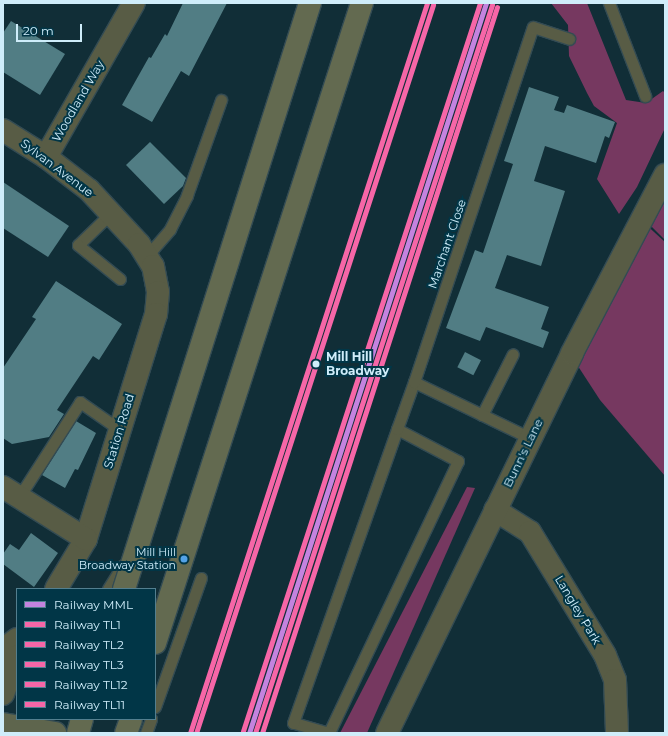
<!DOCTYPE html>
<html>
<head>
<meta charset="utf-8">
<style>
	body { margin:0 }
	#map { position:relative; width:668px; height:736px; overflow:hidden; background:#112e37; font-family:Montserrat,sans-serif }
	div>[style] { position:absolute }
	.green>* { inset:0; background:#763860 }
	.building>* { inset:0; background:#517d84; transform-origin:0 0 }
	.roads { filter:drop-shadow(1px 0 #334b53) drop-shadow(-1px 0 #334b53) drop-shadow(0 1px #334b53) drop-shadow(0 -1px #334b53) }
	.service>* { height:11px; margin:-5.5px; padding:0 5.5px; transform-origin:5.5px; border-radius:5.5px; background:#585c45 }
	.minor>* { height:22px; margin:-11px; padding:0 11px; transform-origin:11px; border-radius:11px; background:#585c45 }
	.tertiary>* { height:22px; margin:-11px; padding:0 11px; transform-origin:11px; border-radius:11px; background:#585c45 }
	.primary>* { height:22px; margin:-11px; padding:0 11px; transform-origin:11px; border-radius:11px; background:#5e654d }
	.motorway>* { height:22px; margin:-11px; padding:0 11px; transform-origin:11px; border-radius:11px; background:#636a50 }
	.bridges { filter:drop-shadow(1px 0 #334b53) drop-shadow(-1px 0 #334b53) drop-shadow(0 1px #334b53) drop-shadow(0 -1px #334b53) }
	.motorway-bridge>* { height:22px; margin:-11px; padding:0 11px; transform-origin:11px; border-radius:11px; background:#636a50 }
	.rail-1>* { height:5px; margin:-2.5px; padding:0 2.5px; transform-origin:2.5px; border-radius:2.5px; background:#c483df }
	.rail-2>* { height:5px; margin:-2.5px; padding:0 2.5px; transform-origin:2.5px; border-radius:2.5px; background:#f666a7 }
	.rail-3>* { height:5px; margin:-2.5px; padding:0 2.5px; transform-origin:2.5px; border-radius:2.5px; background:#f666a7 }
	.rail-4>* { height:5px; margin:-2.5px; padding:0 2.5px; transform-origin:2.5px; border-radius:2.5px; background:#f666a7 }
	.rail-5>* { height:5px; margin:-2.5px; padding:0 2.5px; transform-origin:2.5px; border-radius:2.5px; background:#f666a7 }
	.rail-6>* { height:5px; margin:-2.5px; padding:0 2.5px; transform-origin:2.5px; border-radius:2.5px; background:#f666a7 }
	.dots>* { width:11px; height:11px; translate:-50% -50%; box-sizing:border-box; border:2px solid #013647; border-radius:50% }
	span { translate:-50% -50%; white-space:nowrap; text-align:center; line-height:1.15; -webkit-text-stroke:4px #013647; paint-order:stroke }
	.bus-label { font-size:11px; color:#cfedfa }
	.right { translate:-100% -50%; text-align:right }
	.street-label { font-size:12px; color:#cfedfa }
	.stop-label { font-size:12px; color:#cfedfa; font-weight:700 }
	.left { translate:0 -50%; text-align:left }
	.frame { position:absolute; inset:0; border:4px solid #cfedfa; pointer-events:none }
	.legend { position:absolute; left:16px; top:588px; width:140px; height:132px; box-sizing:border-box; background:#013647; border:1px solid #537f8f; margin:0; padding:5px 7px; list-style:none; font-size:12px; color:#cfedfa }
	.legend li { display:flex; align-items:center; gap:8px; height:20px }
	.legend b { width:20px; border:1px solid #537f8f }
	.scale { position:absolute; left:16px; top:24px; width:66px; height:18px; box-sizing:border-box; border:2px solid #cfedfa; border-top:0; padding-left:5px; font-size:12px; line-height:14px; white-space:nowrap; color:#cfedfa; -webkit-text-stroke:3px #013647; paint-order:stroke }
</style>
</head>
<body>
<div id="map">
	<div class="green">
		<div style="clip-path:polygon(551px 3px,587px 3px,626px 100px,646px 103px,663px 91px,665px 93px,665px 128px,637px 187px,619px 214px,597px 179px,617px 123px,594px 106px,587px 93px,569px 56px,568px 25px)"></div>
		<div style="clip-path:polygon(665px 175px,665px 240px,643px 218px)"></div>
		<div style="clip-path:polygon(642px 221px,665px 242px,665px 476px,600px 400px,574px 360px)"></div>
		<div style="clip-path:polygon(467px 487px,475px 488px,367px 733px,340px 733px)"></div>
	</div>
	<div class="building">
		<div style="clip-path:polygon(183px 3px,227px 3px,189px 76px,181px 71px,152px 122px,122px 105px,149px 57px,151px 58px,165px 34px,167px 36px)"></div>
		<div style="clip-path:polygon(11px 21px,65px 54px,40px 95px,3px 72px,3px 33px)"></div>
		<div style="clip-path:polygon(529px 87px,559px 97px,554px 110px,564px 113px,567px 105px,615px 122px,609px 138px,605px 136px,596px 163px,545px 146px,534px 181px,565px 191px,541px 266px,507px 255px,495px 288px,549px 307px,541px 329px,549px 332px,543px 348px,486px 327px,480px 341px,446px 328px,475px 250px,483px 253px,513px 164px,504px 161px)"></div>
		<div style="clip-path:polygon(150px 142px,186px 178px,183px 186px,164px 204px,126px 165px)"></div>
		<div style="clip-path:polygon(3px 182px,69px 226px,48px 257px,3px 228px)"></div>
		<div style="clip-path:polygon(56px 281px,122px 324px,99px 360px,93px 356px,57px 410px,64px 414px,49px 437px,12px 444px,3px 438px,3px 368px,36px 319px,32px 317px)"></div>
		<div style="left:465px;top:352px;width:18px;height:17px;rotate:27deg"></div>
		<div style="clip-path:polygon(76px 421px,96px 433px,78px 470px,75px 469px,65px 488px,42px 475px)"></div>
		<div style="clip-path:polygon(31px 533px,58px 553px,34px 587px,3px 564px,3px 554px,10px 544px,19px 550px)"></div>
	</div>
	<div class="roads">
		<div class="service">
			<div style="left:609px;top:3px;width:100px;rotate:68.8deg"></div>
			<div style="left:111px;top:213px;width:46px;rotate:135.9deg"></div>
			<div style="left:78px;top:245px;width:54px;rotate:39deg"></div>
			<div style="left:146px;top:257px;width:37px;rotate:-49deg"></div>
			<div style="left:170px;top:229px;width:38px;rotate:-63deg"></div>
			<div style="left:187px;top:195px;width:101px;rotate:-70.3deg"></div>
			<div style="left:482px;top:415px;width:68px;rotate:-63.1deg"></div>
			<div style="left:397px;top:429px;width:69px;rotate:27.7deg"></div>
			<div style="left:458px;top:461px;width:301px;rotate:115.4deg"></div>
			<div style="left:329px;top:733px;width:37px;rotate:-164deg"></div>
			<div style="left:293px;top:723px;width:312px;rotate:-70.5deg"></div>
			<div style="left:397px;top:429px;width:50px;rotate:-70.1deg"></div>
			<div style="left:530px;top:438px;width:129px;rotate:-154.2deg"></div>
			<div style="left:414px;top:382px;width:374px;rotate:-71.5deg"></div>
			<div style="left:533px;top:27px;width:38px;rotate:18deg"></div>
			<div style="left:19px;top:497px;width:113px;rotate:-57.3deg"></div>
			<div style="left:80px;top:402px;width:49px;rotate:35deg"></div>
			<div style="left:108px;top:589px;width:28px;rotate:-58deg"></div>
			<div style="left:155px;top:707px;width:137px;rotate:-70.4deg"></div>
			<div style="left:146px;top:733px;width:15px;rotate:-70deg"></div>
		</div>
		<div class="minor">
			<div style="left:3px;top:130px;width:51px;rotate:32.1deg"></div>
			<div style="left:46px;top:157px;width:54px;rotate:37.5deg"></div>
			<div style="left:89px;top:190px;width:74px;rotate:47.2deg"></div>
			<div style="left:139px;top:244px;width:26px;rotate:58deg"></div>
			<div style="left:153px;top:266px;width:26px;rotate:79deg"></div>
			<div style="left:158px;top:292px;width:22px;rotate:95deg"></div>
			<div style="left:156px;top:314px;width:236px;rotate:107.3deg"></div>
			<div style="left:86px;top:539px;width:58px;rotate:121deg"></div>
			<div style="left:46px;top:157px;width:177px;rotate:-60.3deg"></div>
			<div style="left:3px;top:487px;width:98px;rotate:32.1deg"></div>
			<div style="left:495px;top:510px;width:41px;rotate:32.2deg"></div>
			<div style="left:530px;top:532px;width:144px;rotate:58.6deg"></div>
			<div style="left:605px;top:655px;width:27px;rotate:68deg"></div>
			<div style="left:615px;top:680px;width:53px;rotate:87.8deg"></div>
			<div style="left:3px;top:650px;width:18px;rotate:-38deg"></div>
			<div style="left:3px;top:694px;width:40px;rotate:-69.8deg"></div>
		</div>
		<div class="tertiary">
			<div style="left:387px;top:733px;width:423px;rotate:-64deg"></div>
			<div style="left:572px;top:353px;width:201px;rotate:-62.4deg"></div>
		</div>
		<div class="primary">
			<div style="left:3px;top:724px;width:53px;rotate:9.8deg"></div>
		</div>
		<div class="motorway">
			<div style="left:78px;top:733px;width:15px;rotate:-74deg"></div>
			<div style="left:126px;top:733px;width:15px;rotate:-70deg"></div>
		</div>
	</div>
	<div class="bridges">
		<div class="motorway-bridge">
			<div style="left:124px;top:589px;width:615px;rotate:-72.39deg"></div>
			<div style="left:155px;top:643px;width:673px;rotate:-72.08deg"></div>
		</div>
	</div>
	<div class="rail-1">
		<div style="left:249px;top:733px;width:768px;rotate:-72.01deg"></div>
	</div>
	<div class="rail-2">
		<div style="left:255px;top:733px;width:766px;rotate:-71.97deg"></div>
	</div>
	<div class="rail-3">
		<div style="left:243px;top:731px;width:766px;rotate:-71.97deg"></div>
	</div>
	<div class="rail-4">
		<div style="left:262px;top:733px;width:763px;rotate:-72.06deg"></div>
	</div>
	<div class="rail-5">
		<div style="left:190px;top:733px;width:768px;rotate:-72.01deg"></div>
	</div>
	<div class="rail-6">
		<div style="left:196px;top:733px;width:766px;rotate:-71.97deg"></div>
	</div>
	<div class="dots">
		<div style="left:316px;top:364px;background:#cfedfa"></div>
		<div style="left:184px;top:559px;background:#53a3e8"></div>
	</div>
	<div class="bus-label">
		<span class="right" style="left:176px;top:559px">Mill Hill<br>Broadway Station</span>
	</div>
	<div class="street-label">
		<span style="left:78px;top:101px;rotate:-60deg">Woodland Way</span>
		<span style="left:57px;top:168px;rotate:37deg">Sylvan Avenue</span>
		<span style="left:447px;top:244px;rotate:-71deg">Marchant Close</span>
		<span style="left:119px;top:431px;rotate:-73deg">Station Road</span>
		<span style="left:523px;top:453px;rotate:-64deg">Bunn's Lane</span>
		<span style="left:578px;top:610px;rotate:59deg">Langley Park</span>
	</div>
	<div class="stop-label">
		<span class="left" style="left:326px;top:364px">Mill Hill<br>Broadway</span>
	</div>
	<div class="frame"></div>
	<ul class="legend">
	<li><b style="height:5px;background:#c483df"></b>Railway MML</li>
	<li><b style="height:5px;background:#f666a7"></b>Railway TL1</li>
	<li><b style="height:5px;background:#f666a7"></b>Railway TL2</li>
	<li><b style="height:5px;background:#f666a7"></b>Railway TL3</li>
	<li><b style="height:5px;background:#f666a7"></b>Railway TL12</li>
	<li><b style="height:5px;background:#f666a7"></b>Railway TL11</li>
	</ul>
	<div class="scale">20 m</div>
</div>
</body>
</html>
